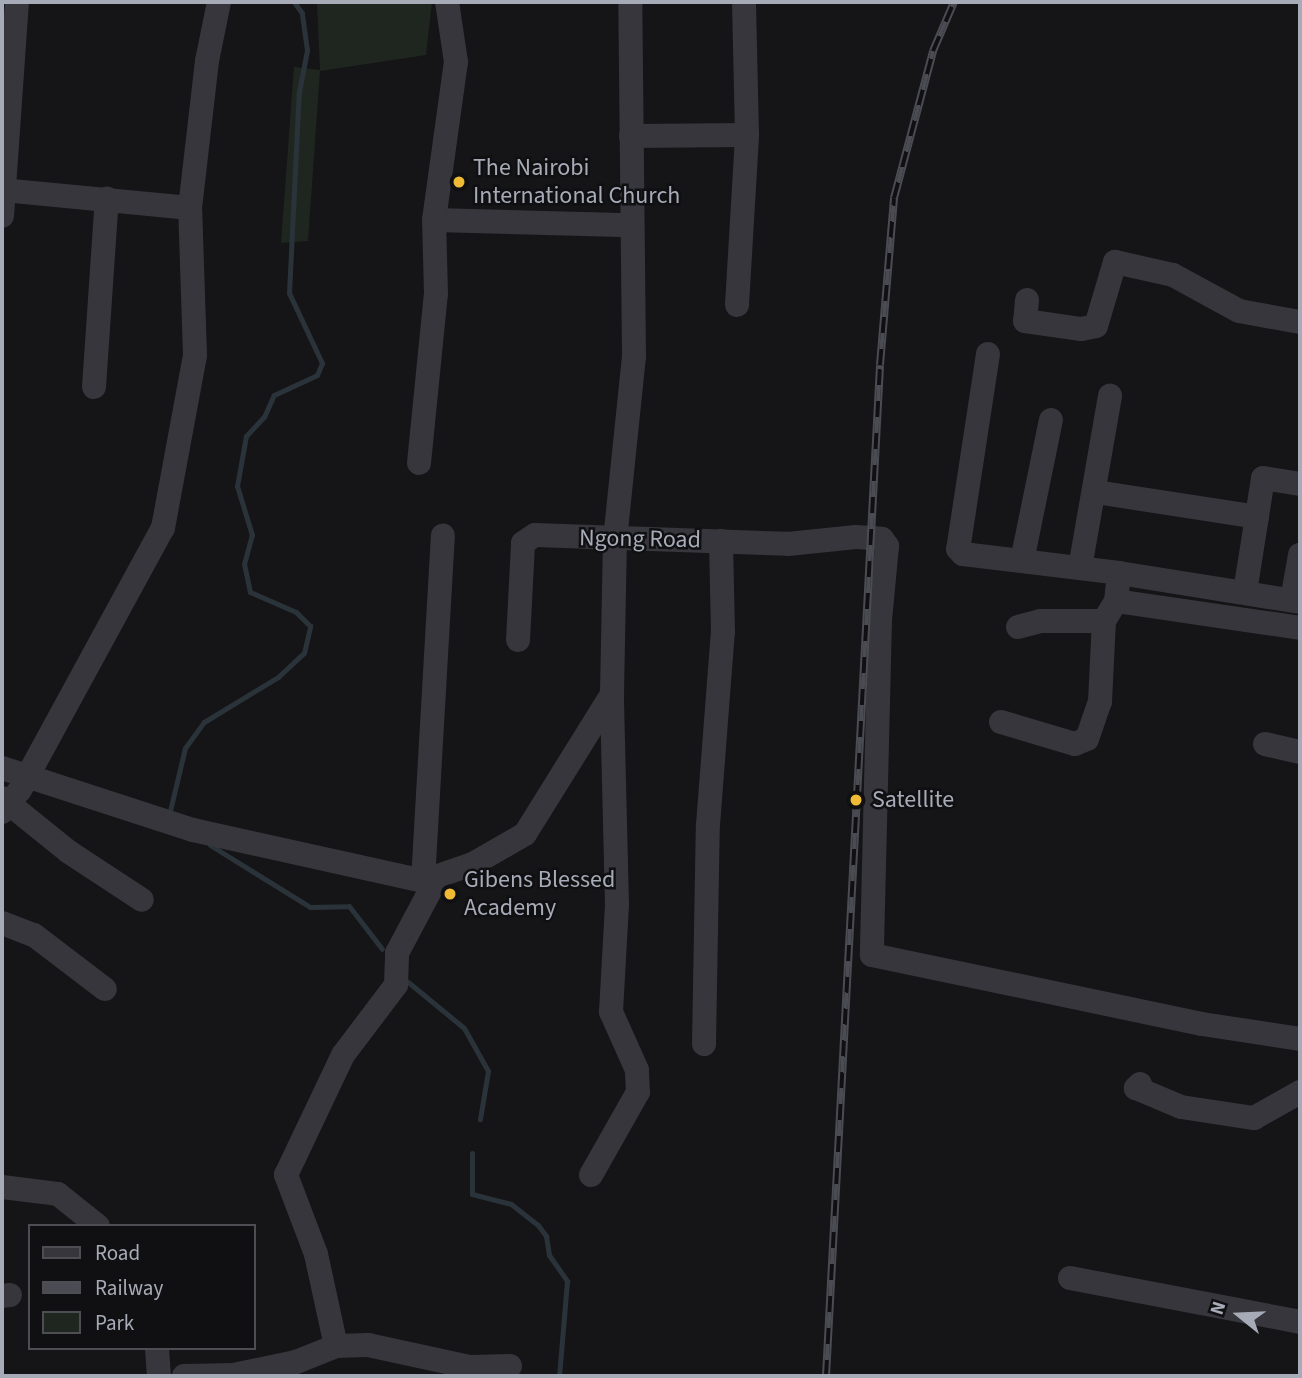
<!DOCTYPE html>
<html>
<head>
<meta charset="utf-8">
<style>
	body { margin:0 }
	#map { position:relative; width:1302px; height:1378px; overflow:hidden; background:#151517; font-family:"Source Sans 3",sans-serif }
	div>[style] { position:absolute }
	.green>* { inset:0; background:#1f2620 }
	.stream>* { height:5px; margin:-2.5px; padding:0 2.5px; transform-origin:2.5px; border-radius:2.5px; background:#2b333a }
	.minor>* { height:24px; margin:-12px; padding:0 12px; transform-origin:12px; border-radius:12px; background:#36363c }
	.rail>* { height:8px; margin-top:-4px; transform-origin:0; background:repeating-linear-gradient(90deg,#101012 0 16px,#4b4c53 0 32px); box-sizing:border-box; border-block:2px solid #4b4c53 }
	.dots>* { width:19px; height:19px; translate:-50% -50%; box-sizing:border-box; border:4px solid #101012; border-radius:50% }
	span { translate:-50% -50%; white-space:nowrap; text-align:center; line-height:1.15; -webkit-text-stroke:5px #101012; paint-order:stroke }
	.poi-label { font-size:24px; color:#a7abb7 }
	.left { translate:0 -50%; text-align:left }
	.street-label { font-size:24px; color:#a7abb7 }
	.frame { position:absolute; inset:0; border:4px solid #a7abb7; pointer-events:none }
	.legend { position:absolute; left:28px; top:1224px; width:228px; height:126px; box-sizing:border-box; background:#101012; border:2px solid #4c4e54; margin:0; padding:9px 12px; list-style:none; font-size:21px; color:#a7abb7 }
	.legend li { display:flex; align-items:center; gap:14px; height:35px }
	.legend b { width:35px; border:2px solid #4c4e54 }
	.north { position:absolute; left:1204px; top:1280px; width:70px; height:70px; -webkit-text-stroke:5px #101012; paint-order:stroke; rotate:288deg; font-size:19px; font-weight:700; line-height:28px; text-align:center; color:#a7abb7 }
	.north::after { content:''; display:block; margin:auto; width:24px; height:32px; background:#a7abb7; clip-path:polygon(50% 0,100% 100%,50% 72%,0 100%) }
</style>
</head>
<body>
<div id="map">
	<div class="green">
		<div style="clip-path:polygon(317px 2px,432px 2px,426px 55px,320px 71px,308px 241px,281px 243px,294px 67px,320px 70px)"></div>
	</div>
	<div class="stream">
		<div style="left:169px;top:815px;width:69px;rotate:-76.6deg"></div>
		<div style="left:185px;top:748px;width:32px;rotate:-54deg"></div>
		<div style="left:204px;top:722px;width:87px;rotate:-31.3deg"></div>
		<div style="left:278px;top:677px;width:35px;rotate:-43deg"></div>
		<div style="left:304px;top:653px;width:28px;rotate:-77deg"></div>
		<div style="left:310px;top:626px;width:20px;rotate:-135deg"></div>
		<div style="left:296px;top:612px;width:50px;rotate:-156.5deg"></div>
		<div style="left:250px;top:592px;width:29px;rotate:-102deg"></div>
		<div style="left:244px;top:564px;width:30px;rotate:-75deg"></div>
		<div style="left:252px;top:535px;width:51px;rotate:-107deg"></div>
		<div style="left:237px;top:486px;width:51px;rotate:-79.8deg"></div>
		<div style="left:246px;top:436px;width:26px;rotate:-47deg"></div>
		<div style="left:264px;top:417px;width:24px;rotate:-66deg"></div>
		<div style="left:274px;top:395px;width:47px;rotate:-24.9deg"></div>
		<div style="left:317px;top:375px;width:13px;rotate:-67deg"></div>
		<div style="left:322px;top:363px;width:77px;rotate:-115.2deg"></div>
		<div style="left:289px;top:293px;width:201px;rotate:-87.2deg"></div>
		<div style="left:299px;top:92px;width:43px;rotate:-79.2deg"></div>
		<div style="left:307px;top:50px;width:37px;rotate:-98deg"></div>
		<div style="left:302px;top:13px;width:14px;rotate:-126deg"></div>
		<div style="left:210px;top:845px;width:118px;rotate:31.8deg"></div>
		<div style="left:310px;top:907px;width:39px;rotate:-1deg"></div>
		<div style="left:349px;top:906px;width:54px;rotate:52.5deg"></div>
		<div style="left:408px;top:982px;width:72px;rotate:39.4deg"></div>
		<div style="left:464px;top:1028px;width:49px;rotate:60.8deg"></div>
		<div style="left:488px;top:1071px;width:49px;rotate:99.5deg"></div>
		<div style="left:472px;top:1153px;width:41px;rotate:90deg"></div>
		<div style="left:472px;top:1194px;width:40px;rotate:14.4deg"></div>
		<div style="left:511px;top:1204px;width:34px;rotate:38deg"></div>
		<div style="left:538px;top:1225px;width:14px;rotate:54deg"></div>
		<div style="left:546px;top:1236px;width:19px;rotate:81deg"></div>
		<div style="left:549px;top:1255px;width:32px;rotate:55deg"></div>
		<div style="left:567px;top:1281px;width:95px;rotate:94.8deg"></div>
	</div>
	<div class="minor">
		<div style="left:631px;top:136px;width:116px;rotate:-0.5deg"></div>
		<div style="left:190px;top:208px;width:148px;rotate:-83.4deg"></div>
		<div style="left:207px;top:61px;width:60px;rotate:-78.5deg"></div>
		<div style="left:2px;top:216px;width:215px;rotate:-86deg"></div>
		<div style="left:434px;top:220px;width:196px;rotate:1.5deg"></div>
		<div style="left:1027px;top:300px;width:21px;rotate:95deg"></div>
		<div style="left:1025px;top:321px;width:57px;rotate:8.1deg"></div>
		<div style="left:1081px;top:329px;width:15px;rotate:-11deg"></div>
		<div style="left:1096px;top:326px;width:67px;rotate:-73.5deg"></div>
		<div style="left:1115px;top:262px;width:59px;rotate:12.6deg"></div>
		<div style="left:1173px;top:275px;width:75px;rotate:28.6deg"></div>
		<div style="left:1239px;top:311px;width:62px;rotate:10.2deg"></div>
		<div style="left:737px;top:305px;width:170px;rotate:-86.6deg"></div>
		<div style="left:747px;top:135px;width:133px;rotate:-91.3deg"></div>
		<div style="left:988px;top:354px;width:197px;rotate:98.7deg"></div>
		<div style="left:958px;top:549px;width:7px;rotate:45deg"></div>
		<div style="left:963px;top:554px;width:157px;rotate:6.9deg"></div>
		<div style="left:1119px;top:573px;width:28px;rotate:96deg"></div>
		<div style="left:94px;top:387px;width:189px;rotate:-86.1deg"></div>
		<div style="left:419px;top:463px;width:170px;rotate:-84.3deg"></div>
		<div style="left:436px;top:294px;width:74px;rotate:-91.5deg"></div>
		<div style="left:434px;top:220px;width:160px;rotate:-82.1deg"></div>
		<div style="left:456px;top:62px;width:61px;rotate:-98.5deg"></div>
		<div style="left:1096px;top:492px;width:163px;rotate:8.8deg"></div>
		<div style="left:1022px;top:561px;width:144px;rotate:-78.4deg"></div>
		<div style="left:1080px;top:568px;width:175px;rotate:-80.1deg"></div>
		<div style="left:1119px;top:573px;width:183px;rotate:9.1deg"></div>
		<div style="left:1245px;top:592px;width:115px;rotate:-81deg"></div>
		<div style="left:1263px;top:478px;width:37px;rotate:9deg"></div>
		<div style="left:1292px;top:600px;width:46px;rotate:-79.9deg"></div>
		<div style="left:1018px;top:627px;width:23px;rotate:-15deg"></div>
		<div style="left:1040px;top:621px;width:64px"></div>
		<div style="left:518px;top:640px;width:97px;rotate:-87deg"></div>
		<div style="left:523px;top:543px;width:14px;rotate:-34deg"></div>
		<div style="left:535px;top:535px;width:253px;rotate:2deg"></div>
		<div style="left:788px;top:544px;width:68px;rotate:-5.9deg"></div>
		<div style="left:856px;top:537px;width:26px;rotate:4deg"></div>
		<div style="left:882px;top:539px;width:9px;rotate:54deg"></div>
		<div style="left:887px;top:546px;width:74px;rotate:95.4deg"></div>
		<div style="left:880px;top:620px;width:335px;rotate:91.4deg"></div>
		<div style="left:872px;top:955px;width:337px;rotate:11.8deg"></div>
		<div style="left:1202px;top:1024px;width:99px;rotate:8.7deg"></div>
		<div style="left:1001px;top:722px;width:77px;rotate:16.6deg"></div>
		<div style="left:1075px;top:744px;width:13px;rotate:-23deg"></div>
		<div style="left:1087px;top:739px;width:39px;rotate:-71deg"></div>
		<div style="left:1100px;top:702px;width:81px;rotate:-87.2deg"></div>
		<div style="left:1104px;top:621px;width:23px;rotate:-59deg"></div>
		<div style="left:1116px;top:601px;width:186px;rotate:8.3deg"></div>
		<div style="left:1265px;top:744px;width:36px;rotate:13deg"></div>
		<div style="left:2px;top:768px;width:201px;rotate:18deg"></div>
		<div style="left:193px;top:830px;width:236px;rotate:12.5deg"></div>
		<div style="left:423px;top:881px;width:53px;rotate:-18.8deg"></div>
		<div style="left:473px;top:864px;width:60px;rotate:-30deg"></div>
		<div style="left:525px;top:834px;width:165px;rotate:-58.1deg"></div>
		<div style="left:2px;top:798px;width:86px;rotate:38.9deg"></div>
		<div style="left:69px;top:852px;width:87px;rotate:33.3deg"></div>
		<div style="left:2px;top:812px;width:28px;rotate:-51deg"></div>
		<div style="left:20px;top:790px;width:298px;rotate:-61.4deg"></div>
		<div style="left:163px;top:528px;width:176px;rotate:-79.5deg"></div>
		<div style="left:195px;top:355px;width:147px;rotate:-91.9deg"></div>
		<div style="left:190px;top:208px;width:187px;rotate:-174.5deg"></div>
		<div style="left:423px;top:881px;width:346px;rotate:-86.7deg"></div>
		<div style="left:2px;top:923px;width:34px;rotate:21deg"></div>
		<div style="left:34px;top:935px;width:89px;rotate:37.3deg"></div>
		<div style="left:704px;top:1044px;width:219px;rotate:-89deg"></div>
		<div style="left:708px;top:825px;width:194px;rotate:-85.6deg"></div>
		<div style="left:723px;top:632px;width:91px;rotate:-91.3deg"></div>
		<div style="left:1140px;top:1084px;width:6px;rotate:135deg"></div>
		<div style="left:1136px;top:1088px;width:49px;rotate:22.9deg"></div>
		<div style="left:1181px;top:1107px;width:74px;rotate:8.6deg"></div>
		<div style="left:1254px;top:1118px;width:53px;rotate:-29.5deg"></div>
		<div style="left:591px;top:1175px;width:95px;rotate:-60.5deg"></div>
		<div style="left:638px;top:1092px;width:22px;rotate:-93deg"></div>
		<div style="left:637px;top:1070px;width:64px;rotate:-114.1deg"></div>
		<div style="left:611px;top:1012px;width:107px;rotate:-86.8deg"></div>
		<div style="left:617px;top:905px;width:211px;rotate:-91.4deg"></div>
		<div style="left:612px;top:694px;width:154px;rotate:-88.9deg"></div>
		<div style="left:615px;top:540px;width:184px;rotate:-84.1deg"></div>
		<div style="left:634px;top:357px;width:355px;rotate:-90.6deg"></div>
		<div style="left:2px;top:1187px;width:56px;rotate:7.1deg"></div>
		<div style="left:58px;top:1194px;width:51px;rotate:38.7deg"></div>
		<div style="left:1070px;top:1278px;width:234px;rotate:10.8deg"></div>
		<div style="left:2px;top:1296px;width:8px;rotate:-7deg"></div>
		<div style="left:336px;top:1346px;width:94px;rotate:-102.3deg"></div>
		<div style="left:316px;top:1254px;width:85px;rotate:-110.8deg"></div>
		<div style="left:286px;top:1175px;width:133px;rotate:-64.6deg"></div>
		<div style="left:343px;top:1055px;width:88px;rotate:-52.9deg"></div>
		<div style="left:396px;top:985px;width:32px;rotate:-88deg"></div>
		<div style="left:397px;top:953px;width:87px;rotate:-62deg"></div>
		<div style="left:157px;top:1348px;width:28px;rotate:86deg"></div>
		<div style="left:184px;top:1376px;width:49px;rotate:-1.2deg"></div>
		<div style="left:233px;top:1375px;width:64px;rotate:-11.7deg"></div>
		<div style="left:296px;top:1362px;width:43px;rotate:-21.8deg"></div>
		<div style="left:336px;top:1346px;width:32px;rotate:-2deg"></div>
		<div style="left:368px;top:1345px;width:104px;rotate:12.2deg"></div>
		<div style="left:470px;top:1367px;width:40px;rotate:-1.4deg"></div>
	</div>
	<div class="rail">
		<div style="left:826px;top:1376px;width:1012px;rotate:-86.94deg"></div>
		<div style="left:880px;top:365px;width:168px;rotate:-85.2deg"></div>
		<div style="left:894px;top:198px;width:152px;rotate:-75.1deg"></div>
		<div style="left:933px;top:51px;width:53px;rotate:-66.8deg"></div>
	</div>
	<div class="dots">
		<div style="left:459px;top:182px;background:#efbb35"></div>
		<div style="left:856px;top:800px;background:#efbb35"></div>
		<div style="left:450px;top:894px;background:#efbb35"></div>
	</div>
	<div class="poi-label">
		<span class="left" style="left:473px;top:182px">The Nairobi<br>International Church</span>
		<span class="left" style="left:872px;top:800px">Satellite</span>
		<span class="left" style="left:464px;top:894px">Gibens Blessed<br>Academy</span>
	</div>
	<div class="street-label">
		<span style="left:640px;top:539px;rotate:1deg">Ngong Road</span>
	</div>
	<div class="frame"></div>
	<ul class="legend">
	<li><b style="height:9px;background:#36363c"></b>Road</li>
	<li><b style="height:9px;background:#4b4c53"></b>Railway</li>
	<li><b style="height:19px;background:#1f2620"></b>Park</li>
	</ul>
	<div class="north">N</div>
</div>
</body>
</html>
